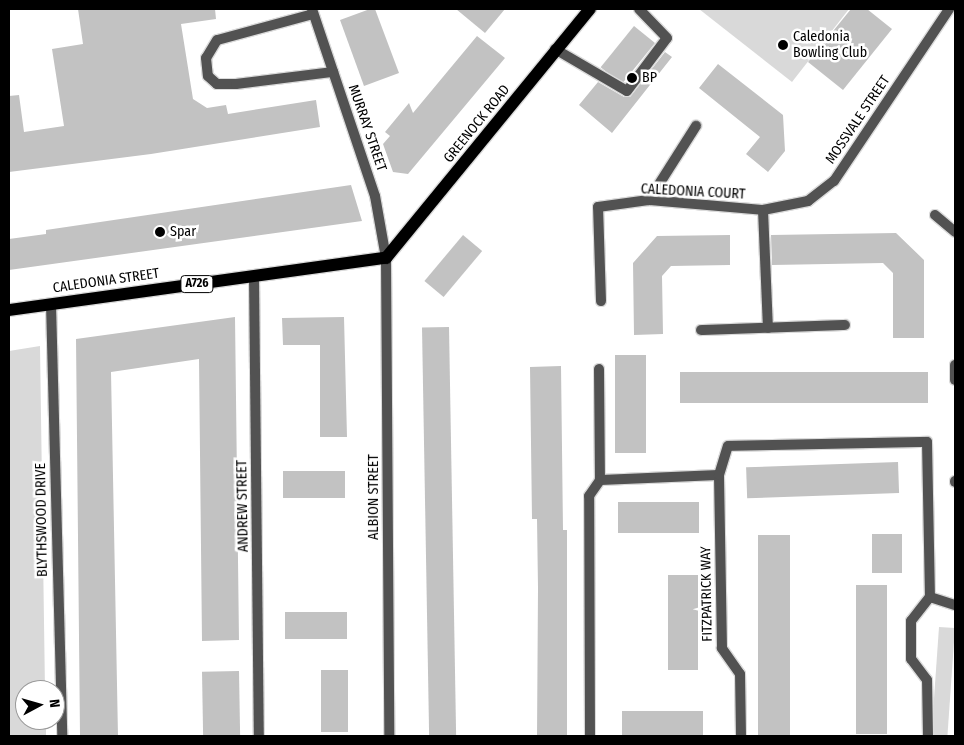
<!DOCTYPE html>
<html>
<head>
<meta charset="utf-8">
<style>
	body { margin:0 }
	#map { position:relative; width:964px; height:745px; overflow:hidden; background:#fff; font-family:"Fira Sans Condensed",sans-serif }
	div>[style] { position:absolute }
	.green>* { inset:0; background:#d9d9d9; transform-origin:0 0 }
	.building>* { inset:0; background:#c2c2c2; transform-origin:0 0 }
	.roads { filter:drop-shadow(1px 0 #dbdbdb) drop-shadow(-1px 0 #dbdbdb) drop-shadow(0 1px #dbdbdb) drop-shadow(0 -1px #dbdbdb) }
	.service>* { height:10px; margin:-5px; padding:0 5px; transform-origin:5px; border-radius:5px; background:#525252 }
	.minor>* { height:10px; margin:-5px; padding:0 5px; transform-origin:5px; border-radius:5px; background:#525252 }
	.primary>* { height:12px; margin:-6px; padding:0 6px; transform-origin:6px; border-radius:6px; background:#000 }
	.dots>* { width:14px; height:14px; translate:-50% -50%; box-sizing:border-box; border:2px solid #fff; border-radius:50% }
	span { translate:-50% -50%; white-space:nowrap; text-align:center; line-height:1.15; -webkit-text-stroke:5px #fff; paint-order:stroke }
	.shield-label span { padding:1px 4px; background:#fff; border:1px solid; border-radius:4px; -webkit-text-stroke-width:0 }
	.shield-label { font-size:12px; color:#000; font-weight:700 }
	.poi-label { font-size:14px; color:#000 }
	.left { translate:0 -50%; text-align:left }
	.street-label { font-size:14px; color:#000 }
	.frame { position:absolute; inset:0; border:10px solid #000; pointer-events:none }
	.north { position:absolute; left:15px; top:680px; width:50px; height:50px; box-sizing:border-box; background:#fff; border:1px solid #999; border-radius:50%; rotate:84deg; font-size:14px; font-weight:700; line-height:20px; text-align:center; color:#000 }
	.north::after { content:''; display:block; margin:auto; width:18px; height:22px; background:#000; clip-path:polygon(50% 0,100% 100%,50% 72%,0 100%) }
</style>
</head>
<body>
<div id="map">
	<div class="green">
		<div style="clip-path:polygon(699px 9px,849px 9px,792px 82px)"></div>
		<div style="clip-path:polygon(40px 346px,45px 690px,25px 690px,25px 720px,46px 720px,46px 736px,9px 736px,9px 351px)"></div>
		<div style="left:939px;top:627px;width:16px;height:109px;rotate:4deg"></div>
	</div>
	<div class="building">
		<div style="clip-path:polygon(78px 9px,215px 9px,216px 19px,181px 24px,193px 99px,207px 108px,226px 105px,228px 114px,316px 100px,320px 127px,151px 154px,9px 172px,9px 96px,19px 95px,24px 132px,64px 126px,52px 49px,83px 44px)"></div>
		<div style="clip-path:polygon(370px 9px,375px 9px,399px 73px,364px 86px,340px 20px)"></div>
		<div style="clip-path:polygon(456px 9px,505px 9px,485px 33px)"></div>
		<div style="clip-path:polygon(851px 9px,867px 9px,892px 29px,843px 90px,808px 62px)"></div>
		<div style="left:634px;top:26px;width:27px;height:53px;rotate:39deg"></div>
		<div style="clip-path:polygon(477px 36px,505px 58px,408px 174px,393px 172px,383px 144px,390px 136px,385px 132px,409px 103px,413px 113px)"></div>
		<div style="clip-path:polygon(665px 52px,672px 57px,612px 133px,579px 105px,598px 82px,624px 97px,630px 97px)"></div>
		<div style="clip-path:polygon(718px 64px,783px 115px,785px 151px,768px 172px,746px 154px,760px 137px,699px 88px)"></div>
		<div style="clip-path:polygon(351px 185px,362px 221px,9px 270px,9px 239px,46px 234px,46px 230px)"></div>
		<div style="clip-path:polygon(896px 233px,924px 260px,924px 338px,893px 338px,893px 273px,883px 263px,772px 265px,771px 235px)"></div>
		<div style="left:463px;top:235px;width:25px;height:60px;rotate:40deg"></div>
		<div style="clip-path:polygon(730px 235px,730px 265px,671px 266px,662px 276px,663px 334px,634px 335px,633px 263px,657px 236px)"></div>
		<div style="clip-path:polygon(235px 317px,239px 640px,202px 641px,199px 359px,111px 372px,118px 736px,80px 736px,76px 339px)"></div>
		<div style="clip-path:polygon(344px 317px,347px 437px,320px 437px,320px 345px,283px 345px,282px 318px)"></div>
		<div style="left:449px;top:327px;width:409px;height:27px;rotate:89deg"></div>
		<div style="left:615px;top:355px;width:31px;height:98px"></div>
		<div style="clip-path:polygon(561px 366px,563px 530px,567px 530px,567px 736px,537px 736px,538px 588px,537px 519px,532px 519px,530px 367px)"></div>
		<div style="left:928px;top:372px;width:31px;height:248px;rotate:90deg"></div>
		<div style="left:898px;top:462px;width:31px;height:152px;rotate:88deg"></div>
		<div style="left:283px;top:471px;width:62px;height:27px"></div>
		<div style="left:699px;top:502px;width:31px;height:81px;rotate:90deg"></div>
		<div style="left:872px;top:534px;width:30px;height:39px"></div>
		<div style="left:758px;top:535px;width:32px;height:201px"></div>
		<div style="left:668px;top:575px;width:30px;height:95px"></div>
		<div style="left:887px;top:585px;width:149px;height:31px;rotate:90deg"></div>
		<div style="left:347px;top:612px;width:27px;height:62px;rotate:90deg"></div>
		<div style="left:348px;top:670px;width:62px;height:27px;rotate:90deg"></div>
		<div style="left:239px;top:671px;width:65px;height:37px;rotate:89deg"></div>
		<div style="left:703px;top:711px;width:25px;height:81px;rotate:90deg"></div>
	</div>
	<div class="roads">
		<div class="service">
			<div style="left:313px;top:14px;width:99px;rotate:164.8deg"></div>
			<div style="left:217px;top:40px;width:21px;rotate:121deg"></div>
			<div style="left:206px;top:58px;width:18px;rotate:84deg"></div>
			<div style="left:208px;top:76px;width:12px;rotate:42deg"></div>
			<div style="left:217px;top:84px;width:19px"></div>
			<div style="left:236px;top:84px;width:98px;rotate:-7.1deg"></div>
			<div style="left:555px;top:49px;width:83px;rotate:30.3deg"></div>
			<div style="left:627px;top:91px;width:66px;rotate:-53deg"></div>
			<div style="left:667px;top:38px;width:40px;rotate:-134deg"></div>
			<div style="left:955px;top:365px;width:15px;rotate:90deg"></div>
			<div style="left:955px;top:482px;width:1px;rotate:-90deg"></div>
		</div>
		<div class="minor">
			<div style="left:312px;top:9px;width:197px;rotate:71.4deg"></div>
			<div style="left:375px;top:196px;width:63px;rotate:79.9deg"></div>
			<div style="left:386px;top:258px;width:478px;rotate:89.6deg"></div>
			<div style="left:649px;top:200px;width:88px;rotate:-57.6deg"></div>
			<div style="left:763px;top:210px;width:46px;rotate:-11.3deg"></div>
			<div style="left:808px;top:201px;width:33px;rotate:-38deg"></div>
			<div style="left:834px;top:181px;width:207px;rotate:-56.2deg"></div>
			<div style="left:935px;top:215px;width:26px;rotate:40deg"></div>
			<div style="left:254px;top:276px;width:460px;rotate:89.4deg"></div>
			<div style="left:601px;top:301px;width:94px;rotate:-91.8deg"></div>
			<div style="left:598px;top:207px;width:51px;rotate:-7.8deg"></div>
			<div style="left:649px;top:200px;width:114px;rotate:5deg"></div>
			<div style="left:763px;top:210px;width:118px;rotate:87.6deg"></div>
			<div style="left:51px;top:304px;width:432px;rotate:88.5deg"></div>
			<div style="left:701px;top:330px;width:144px;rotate:-2deg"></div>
			<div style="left:599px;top:369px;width:111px;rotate:89.5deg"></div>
			<div style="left:930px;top:597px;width:26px;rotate:18deg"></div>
			<div style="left:590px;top:736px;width:240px;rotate:-90.2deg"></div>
			<div style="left:589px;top:496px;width:19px;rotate:-55deg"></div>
			<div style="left:600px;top:480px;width:119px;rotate:-2.4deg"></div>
			<div style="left:741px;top:736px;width:62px;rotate:-90.9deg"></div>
			<div style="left:740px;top:674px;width:32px;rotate:-125deg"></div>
			<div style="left:722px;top:648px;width:173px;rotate:-91deg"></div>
			<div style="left:719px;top:475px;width:30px;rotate:-73deg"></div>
			<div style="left:728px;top:446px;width:199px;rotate:-1.2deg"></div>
			<div style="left:927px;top:442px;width:155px;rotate:88.9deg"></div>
			<div style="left:928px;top:736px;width:56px;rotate:-91deg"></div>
			<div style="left:927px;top:680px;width:26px;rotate:-127deg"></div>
			<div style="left:911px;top:659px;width:38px;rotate:-90deg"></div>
			<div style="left:911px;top:621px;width:31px;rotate:-52deg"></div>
		</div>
		<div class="primary">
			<div style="left:9px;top:310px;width:381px;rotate:-7.9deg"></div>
			<div style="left:386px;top:258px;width:322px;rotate:-50.7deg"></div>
		</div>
	</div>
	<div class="dots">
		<div style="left:783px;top:45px;background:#000"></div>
		<div style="left:632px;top:78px;background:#000"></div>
		<div style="left:160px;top:232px;background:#000"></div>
	</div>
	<div class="shield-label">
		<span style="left:197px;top:284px">A726</span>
	</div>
	<div class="poi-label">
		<span class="left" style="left:793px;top:45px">Caledonia<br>Bowling Club</span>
		<span class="left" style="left:642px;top:78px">BP</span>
		<span class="left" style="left:170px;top:232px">Spar</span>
	</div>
	<div class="street-label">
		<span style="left:858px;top:120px;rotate:-56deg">MOSSVALE STREET</span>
		<span style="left:477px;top:124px;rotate:-51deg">GREENOCK ROAD</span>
		<span style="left:367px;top:128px;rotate:71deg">MURRAY STREET</span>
		<span style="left:693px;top:192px;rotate:3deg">CALEDONIA COURT</span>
		<span style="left:106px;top:281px;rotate:-8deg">CALEDONIA STREET</span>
		<span style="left:374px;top:497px;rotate:-90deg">ALBION STREET</span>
		<span style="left:243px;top:506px;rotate:-91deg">ANDREW STREET</span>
		<span style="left:42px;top:520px;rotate:-91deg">BLYTHSWOOD DRIVE</span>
		<span style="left:707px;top:594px;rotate:-91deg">FITZPATRICK WAY</span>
	</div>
	<div class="frame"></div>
	<div class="north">N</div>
</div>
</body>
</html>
